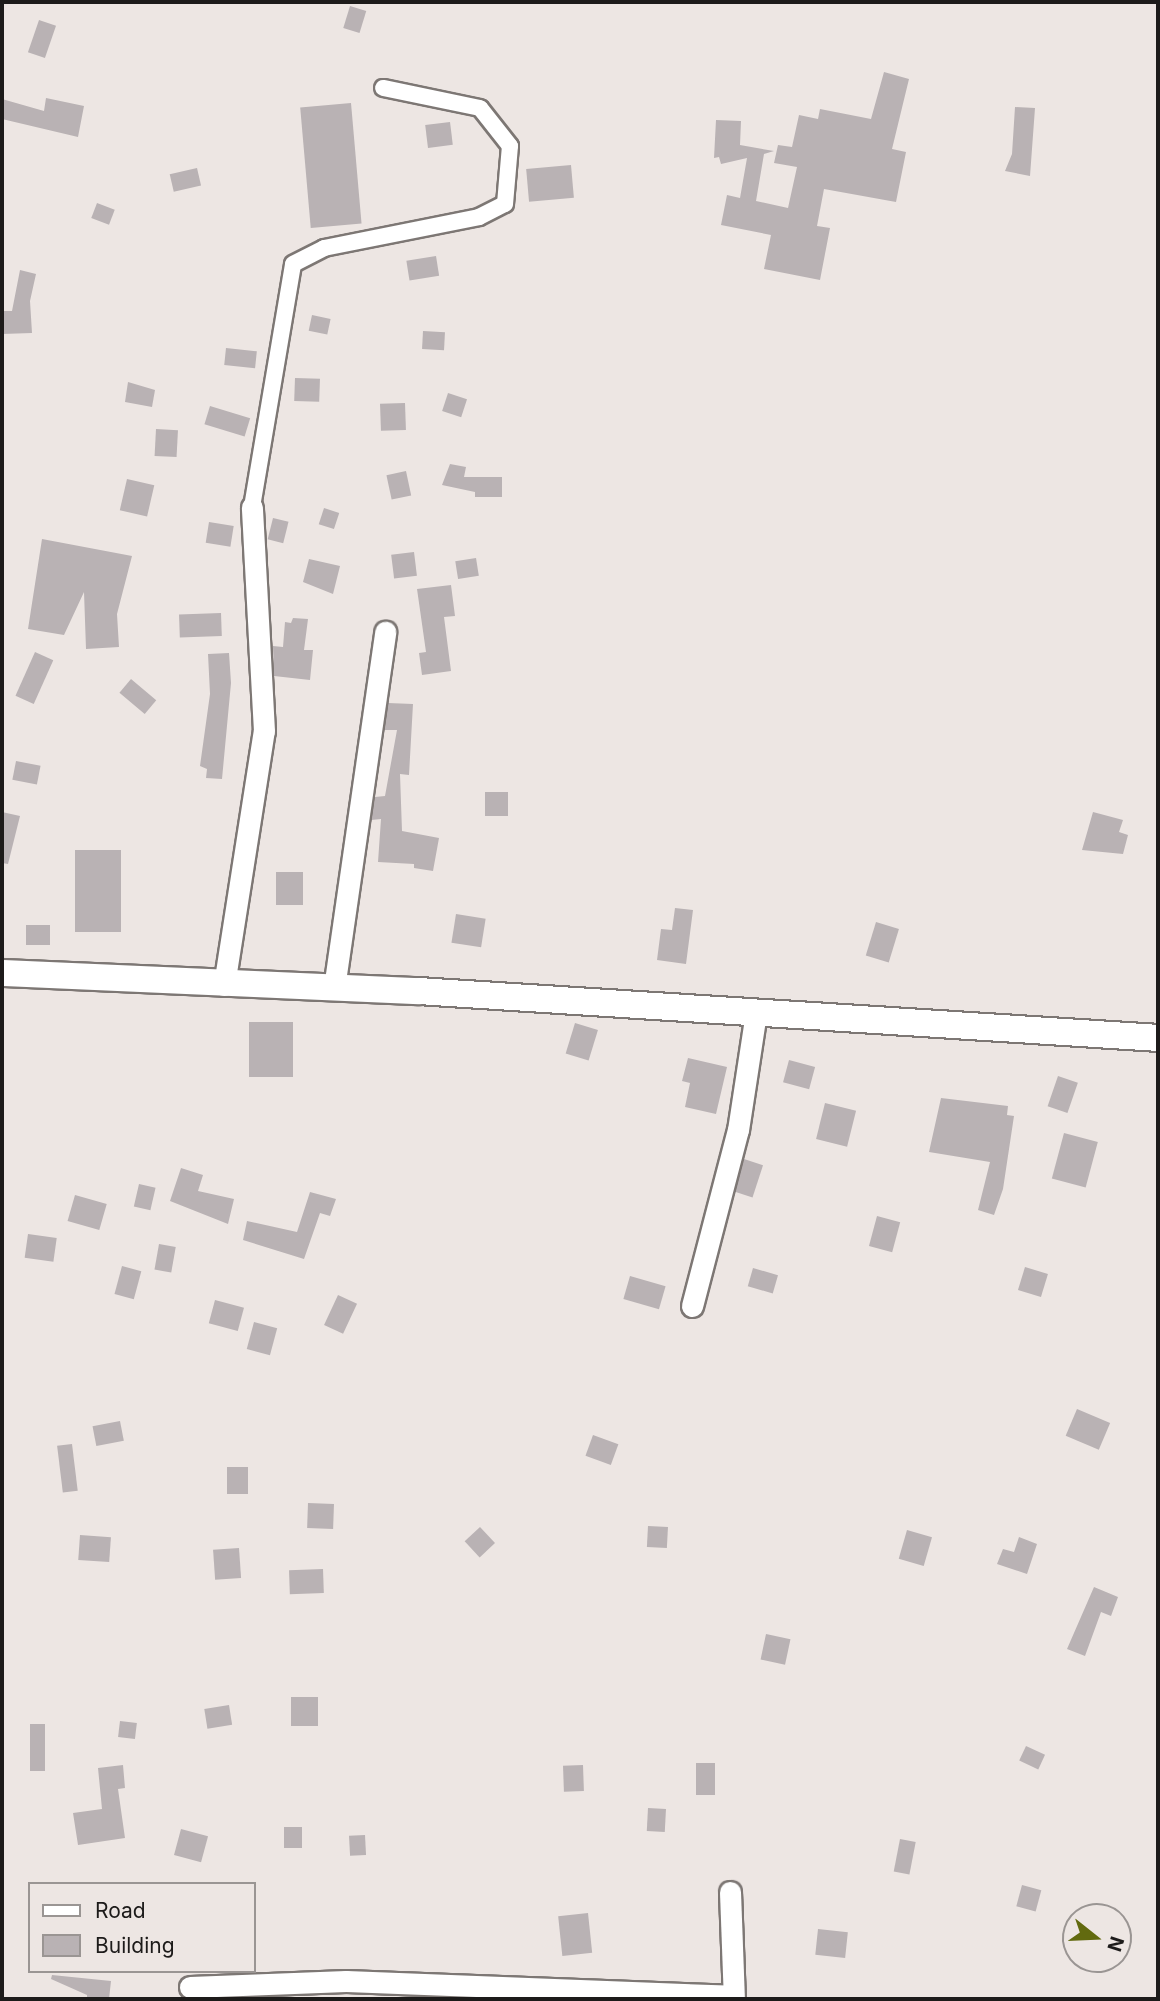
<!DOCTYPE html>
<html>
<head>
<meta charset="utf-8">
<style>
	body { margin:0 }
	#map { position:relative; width:1160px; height:2001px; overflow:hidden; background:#ede6e3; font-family:Inter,sans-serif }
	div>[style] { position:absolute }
	.building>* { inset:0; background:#b9b2b4; transform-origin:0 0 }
	.roads { filter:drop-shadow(2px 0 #7d7774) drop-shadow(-2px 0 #7d7774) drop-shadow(0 2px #7d7774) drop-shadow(0 -2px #7d7774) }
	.pedestrian>* { height:16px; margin:-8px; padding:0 8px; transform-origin:8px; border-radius:8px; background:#fff }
	.minor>* { height:21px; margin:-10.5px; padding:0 10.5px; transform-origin:10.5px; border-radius:10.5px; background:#fff }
	.tertiary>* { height:26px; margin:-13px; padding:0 13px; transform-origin:13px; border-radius:13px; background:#fff }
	span { translate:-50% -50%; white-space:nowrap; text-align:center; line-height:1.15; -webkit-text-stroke:7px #ede6e3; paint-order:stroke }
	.frame { position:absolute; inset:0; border:4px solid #1d1b1a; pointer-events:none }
	.legend { position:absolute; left:28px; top:1882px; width:228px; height:91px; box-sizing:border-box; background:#ede6e3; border:2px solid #9a9593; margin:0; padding:9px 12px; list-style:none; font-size:21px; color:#1d1b1a }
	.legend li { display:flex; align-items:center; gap:14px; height:35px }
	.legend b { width:35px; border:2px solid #9a9593 }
	.north { position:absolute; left:1062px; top:1903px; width:70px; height:70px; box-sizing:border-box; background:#ede6e3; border:2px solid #9a9593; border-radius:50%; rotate:108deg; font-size:19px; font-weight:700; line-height:28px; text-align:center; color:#1d1b1a }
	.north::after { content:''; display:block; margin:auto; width:24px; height:32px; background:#626a0f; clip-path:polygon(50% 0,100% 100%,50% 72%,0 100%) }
</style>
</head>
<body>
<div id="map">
	<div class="building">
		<div style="left:350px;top:6px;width:17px;height:23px;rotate:17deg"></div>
		<div style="left:39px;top:20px;width:18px;height:34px;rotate:19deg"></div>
		<div style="clip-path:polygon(884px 72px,909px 79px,892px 149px,906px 152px,896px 202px,824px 189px,817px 226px,830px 228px,820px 280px,764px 269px,771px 235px,721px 225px,727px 195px,740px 198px,747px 158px,721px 164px,719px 157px,714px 158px,716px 120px,741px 121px,740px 145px,774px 151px,764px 154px,756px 201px,788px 208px,797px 167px,774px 163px,778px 145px,792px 147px,799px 115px,818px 119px,820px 109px,871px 119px)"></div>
		<div style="clip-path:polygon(46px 98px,84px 106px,78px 137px,2px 119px,2px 99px,44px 111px)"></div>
		<div style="left:351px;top:103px;width:121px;height:51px;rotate:85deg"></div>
		<div style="clip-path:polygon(1015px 107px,1035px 108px,1030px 176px,1005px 171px,1012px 154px)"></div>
		<div style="left:450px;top:122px;width:23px;height:25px;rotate:83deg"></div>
		<div style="left:571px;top:165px;width:33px;height:45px;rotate:85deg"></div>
		<div style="left:197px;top:168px;width:18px;height:28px;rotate:77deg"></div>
		<div style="left:97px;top:203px;width:19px;height:16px;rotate:21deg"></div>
		<div style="left:436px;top:256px;width:20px;height:30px;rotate:81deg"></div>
		<div style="clip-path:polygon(20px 270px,36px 274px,30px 301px,32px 333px,2px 334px,2px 311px,12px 311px)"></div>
		<div style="left:312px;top:315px;width:19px;height:16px;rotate:12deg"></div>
		<div style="left:423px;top:331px;width:22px;height:18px;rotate:3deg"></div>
		<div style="left:226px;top:348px;width:31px;height:17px;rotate:6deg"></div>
		<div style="left:295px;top:378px;width:25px;height:23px;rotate:2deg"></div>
		<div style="clip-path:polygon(128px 382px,155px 390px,152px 407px,125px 402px)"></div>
		<div style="left:448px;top:393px;width:20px;height:19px;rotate:18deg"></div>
		<div style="left:405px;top:403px;width:27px;height:25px;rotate:88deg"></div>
		<div style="left:210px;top:406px;width:42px;height:19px;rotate:17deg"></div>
		<div style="left:156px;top:429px;width:22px;height:27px;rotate:3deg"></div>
		<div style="clip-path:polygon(450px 464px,466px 467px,464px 477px,502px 477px,502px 497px,475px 497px,475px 492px,442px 485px)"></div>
		<div style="left:406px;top:471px;width:25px;height:20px;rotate:78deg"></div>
		<div style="left:127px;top:479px;width:28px;height:32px;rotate:13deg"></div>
		<div style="left:324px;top:508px;width:16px;height:17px;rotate:18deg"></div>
		<div style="left:273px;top:518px;width:16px;height:22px;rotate:14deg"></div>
		<div style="left:209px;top:522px;width:25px;height:21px;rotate:9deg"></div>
		<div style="clip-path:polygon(42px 539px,132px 556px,117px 614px,119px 647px,86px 649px,84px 592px,64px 635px,28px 629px)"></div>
		<div style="left:414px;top:552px;width:24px;height:23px;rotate:83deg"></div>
		<div style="left:476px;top:558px;width:18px;height:21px;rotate:81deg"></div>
		<div style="clip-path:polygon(309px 559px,340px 566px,333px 594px,303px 582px)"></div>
		<div style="clip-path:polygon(451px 585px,455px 616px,444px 617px,451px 671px,422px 675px,419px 653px,426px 652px,417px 589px)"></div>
		<div style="left:221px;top:613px;width:23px;height:42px;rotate:88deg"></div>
		<div style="clip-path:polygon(293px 618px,308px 619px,304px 650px,313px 650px,310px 680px,274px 676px,273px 646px,283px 647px,285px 622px,291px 623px)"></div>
		<div style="left:35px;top:652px;width:20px;height:48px;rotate:24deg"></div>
		<div style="clip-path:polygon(229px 653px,231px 683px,222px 779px,206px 778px,207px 769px,200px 766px,210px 694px,208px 654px)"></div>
		<div style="left:131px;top:679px;width:33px;height:18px;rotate:40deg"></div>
		<div style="clip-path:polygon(388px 703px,413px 704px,409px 775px,400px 774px,402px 831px,439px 838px,433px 871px,414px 868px,414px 864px,378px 862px,381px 819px,371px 820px,375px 797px,385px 796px,397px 730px,384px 730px)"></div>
		<div style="left:16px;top:761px;width:25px;height:19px;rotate:11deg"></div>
		<div style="left:485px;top:792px;width:23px;height:24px"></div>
		<div style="clip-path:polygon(2px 812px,20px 816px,8px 864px,2px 863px)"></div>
		<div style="clip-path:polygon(1093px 812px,1123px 820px,1119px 832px,1128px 835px,1123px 854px,1082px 850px)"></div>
		<div style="left:75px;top:850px;width:46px;height:82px"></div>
		<div style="left:276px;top:872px;width:27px;height:33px"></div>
		<div style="clip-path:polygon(675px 908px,693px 910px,686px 964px,657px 960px,661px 929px,672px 930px)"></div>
		<div style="left:456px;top:914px;width:30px;height:29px;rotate:9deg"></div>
		<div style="left:876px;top:922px;width:24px;height:35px;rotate:17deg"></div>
		<div style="left:50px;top:925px;width:20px;height:24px;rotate:90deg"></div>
		<div style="left:249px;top:1022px;width:44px;height:55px"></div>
		<div style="left:575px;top:1023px;width:24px;height:32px;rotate:17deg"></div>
		<div style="clip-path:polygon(688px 1058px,727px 1067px,716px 1114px,685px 1107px,690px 1083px,682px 1081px)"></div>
		<div style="left:789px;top:1060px;width:27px;height:23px;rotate:15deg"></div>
		<div style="left:1058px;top:1076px;width:21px;height:32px;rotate:19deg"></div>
		<div style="clip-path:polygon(941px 1098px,1008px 1106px,1007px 1115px,1014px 1116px,1003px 1189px,994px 1215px,978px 1210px,990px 1162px,929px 1152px)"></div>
		<div style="left:825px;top:1103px;width:32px;height:37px;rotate:14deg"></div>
		<div style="left:1064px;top:1133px;width:35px;height:47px;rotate:15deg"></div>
		<div style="left:744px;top:1159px;width:20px;height:34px;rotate:18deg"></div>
		<div style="clip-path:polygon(181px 1168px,203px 1175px,198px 1191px,234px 1199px,228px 1224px,170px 1201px)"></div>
		<div style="left:139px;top:1184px;width:17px;height:23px;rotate:13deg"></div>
		<div style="clip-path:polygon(310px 1192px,336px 1199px,330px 1216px,320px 1213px,304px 1259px,243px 1240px,247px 1221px,297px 1232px)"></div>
		<div style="left:75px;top:1195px;width:33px;height:27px;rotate:16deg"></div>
		<div style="left:877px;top:1216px;width:24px;height:31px;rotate:15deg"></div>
		<div style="left:28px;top:1234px;width:29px;height:24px;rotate:8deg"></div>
		<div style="left:159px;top:1244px;width:17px;height:26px;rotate:10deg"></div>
		<div style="left:122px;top:1266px;width:20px;height:29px;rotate:15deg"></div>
		<div style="left:1025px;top:1267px;width:24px;height:24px;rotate:17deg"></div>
		<div style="left:753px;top:1268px;width:26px;height:19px;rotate:16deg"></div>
		<div style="left:630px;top:1276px;width:37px;height:24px;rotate:16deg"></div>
		<div style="left:338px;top:1295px;width:21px;height:33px;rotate:25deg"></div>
		<div style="left:215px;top:1300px;width:30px;height:24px;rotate:15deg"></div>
		<div style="left:254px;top:1322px;width:24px;height:28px;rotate:15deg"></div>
		<div style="left:1077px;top:1409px;width:36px;height:29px;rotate:23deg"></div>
		<div style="left:120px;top:1421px;width:20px;height:28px;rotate:79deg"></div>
		<div style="left:593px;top:1435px;width:27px;height:22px;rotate:20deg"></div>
		<div style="left:72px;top:1444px;width:47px;height:15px;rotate:83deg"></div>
		<div style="left:227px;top:1467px;width:21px;height:27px"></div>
		<div style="left:308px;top:1503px;width:26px;height:25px;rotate:2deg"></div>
		<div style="left:648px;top:1526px;width:20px;height:21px;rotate:3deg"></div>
		<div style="left:480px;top:1527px;width:22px;height:21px;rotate:47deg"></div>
		<div style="left:907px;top:1530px;width:26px;height:30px;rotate:16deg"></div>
		<div style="left:80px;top:1535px;width:31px;height:25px;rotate:4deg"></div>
		<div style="clip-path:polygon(1019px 1537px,1037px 1544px,1027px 1574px,997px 1564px,1003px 1549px,1014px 1552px)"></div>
		<div style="left:239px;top:1548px;width:30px;height:26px;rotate:86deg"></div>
		<div style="left:323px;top:1569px;width:24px;height:34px;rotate:88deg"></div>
		<div style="clip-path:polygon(1094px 1587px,1118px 1597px,1111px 1616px,1101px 1612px,1085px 1656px,1067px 1649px)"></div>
		<div style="left:766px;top:1634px;width:25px;height:26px;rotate:12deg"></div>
		<div style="left:291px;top:1697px;width:27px;height:29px"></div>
		<div style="left:229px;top:1705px;width:20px;height:25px;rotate:81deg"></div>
		<div style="left:120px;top:1721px;width:17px;height:16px;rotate:7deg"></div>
		<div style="left:30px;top:1724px;width:15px;height:47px"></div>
		<div style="left:1026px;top:1746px;width:21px;height:16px;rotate:25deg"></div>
		<div style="left:696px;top:1763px;width:19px;height:32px"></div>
		<div style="clip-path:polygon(123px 1765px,125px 1788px,118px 1789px,125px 1838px,78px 1845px,73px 1813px,102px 1809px,98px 1768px)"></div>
		<div style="left:583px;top:1765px;width:26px;height:20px;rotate:88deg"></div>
		<div style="left:648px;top:1808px;width:18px;height:23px;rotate:3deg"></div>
		<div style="left:284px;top:1827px;width:18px;height:21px"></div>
		<div style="left:181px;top:1829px;width:28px;height:27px;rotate:15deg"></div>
		<div style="left:365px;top:1835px;width:20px;height:16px;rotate:87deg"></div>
		<div style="left:900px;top:1839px;width:16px;height:33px;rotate:11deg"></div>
		<div style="left:1022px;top:1885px;width:20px;height:22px;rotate:15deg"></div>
		<div style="left:588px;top:1913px;width:40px;height:30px;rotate:84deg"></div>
		<div style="left:818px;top:1929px;width:30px;height:26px;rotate:6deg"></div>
		<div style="clip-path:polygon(52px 1975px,111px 1981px,109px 1999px,87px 1999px,87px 1995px,51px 1979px)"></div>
	</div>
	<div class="roads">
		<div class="pedestrian">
			<div style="left:252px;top:507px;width:246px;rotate:-80.4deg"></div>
			<div style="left:293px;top:264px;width:35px;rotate:-27deg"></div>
			<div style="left:324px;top:248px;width:158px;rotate:-11.3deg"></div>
			<div style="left:479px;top:217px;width:29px;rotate:-27deg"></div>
			<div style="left:505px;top:204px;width:58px;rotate:-85.1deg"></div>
			<div style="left:510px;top:146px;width:48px;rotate:-128.3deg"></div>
			<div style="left:480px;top:108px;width:99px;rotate:-168.3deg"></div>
		</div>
		<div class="minor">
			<div style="left:224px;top:985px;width:257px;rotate:-81.1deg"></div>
			<div style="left:264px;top:731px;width:224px;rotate:-93.1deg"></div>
			<div style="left:334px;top:988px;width:360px;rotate:-81.8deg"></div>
			<div style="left:692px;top:1306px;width:182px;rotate:-75.4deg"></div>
			<div style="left:738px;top:1130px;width:118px;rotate:-81.3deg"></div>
			<div style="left:730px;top:1892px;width:107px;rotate:87.9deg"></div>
			<div style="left:190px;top:1987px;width:156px;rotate:-2.2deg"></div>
			<div style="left:346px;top:1981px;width:387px;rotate:2.2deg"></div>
		</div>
		<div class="tertiary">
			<div style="left:2px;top:973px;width:416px;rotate:2.5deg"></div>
			<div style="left:418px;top:991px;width:741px;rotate:3.63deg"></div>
		</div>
	</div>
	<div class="frame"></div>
	<ul class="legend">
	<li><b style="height:9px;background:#fff"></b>Road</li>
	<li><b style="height:19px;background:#b9b2b4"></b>Building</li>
	</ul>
	<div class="north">N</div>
</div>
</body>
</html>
